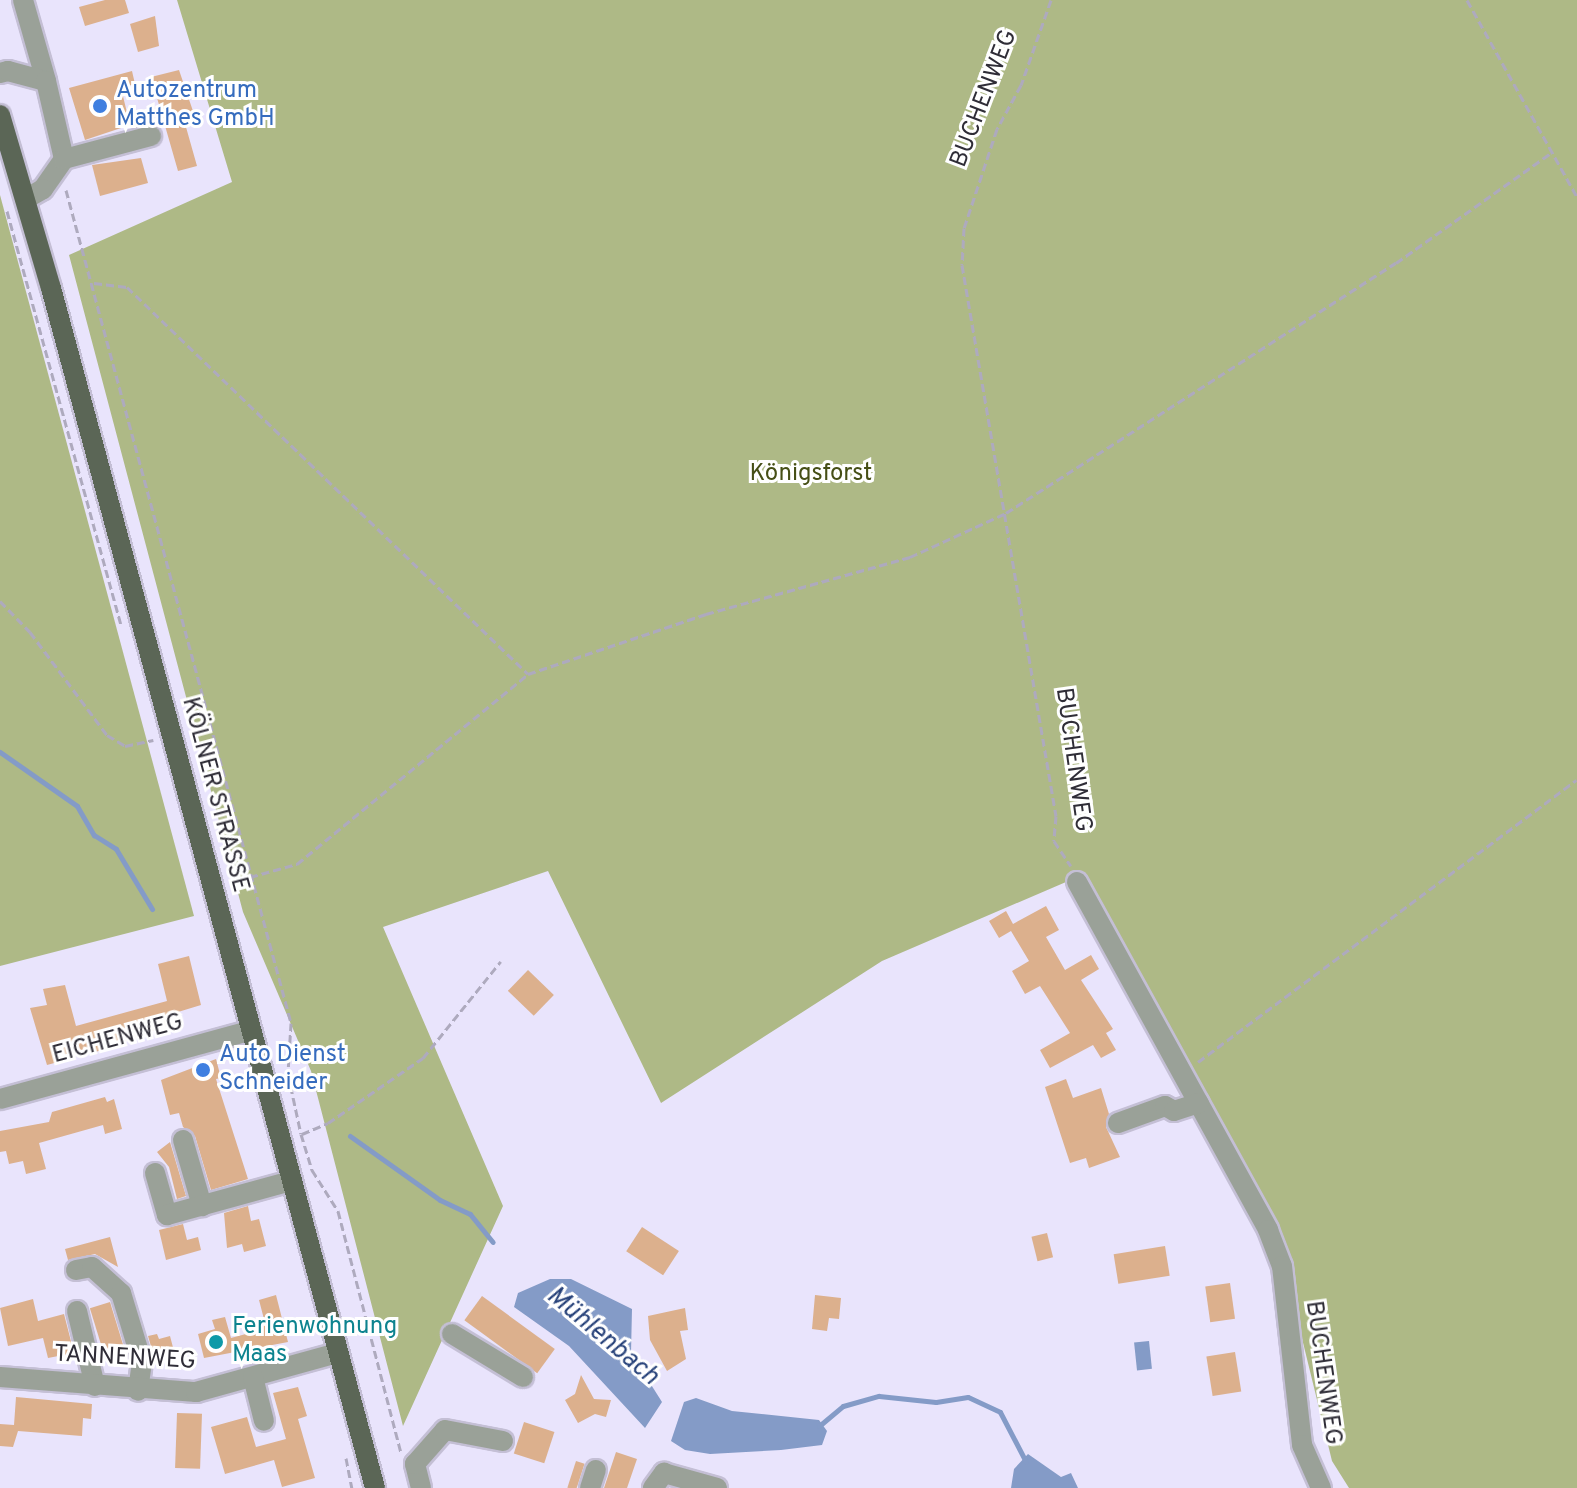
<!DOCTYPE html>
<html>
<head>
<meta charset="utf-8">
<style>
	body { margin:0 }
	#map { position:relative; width:1577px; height:1488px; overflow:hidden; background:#e9e4fc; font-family:Overpass,sans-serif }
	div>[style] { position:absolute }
	.forest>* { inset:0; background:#aeb986 }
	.water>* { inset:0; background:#849bc7; transform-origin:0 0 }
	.stream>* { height:5px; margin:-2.5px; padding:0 2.5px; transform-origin:2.5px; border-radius:2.5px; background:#849bc7 }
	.building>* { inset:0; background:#dcb08d; transform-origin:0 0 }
	.path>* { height:3px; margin-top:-1.5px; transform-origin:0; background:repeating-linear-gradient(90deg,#aeaabe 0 8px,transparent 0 12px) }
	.roads { filter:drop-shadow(2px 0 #c4bfd5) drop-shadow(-2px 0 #c4bfd5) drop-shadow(0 2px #c4bfd5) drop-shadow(0 -2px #c4bfd5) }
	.minor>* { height:20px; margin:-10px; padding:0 10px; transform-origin:10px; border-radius:10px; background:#9aa198 }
	.major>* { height:20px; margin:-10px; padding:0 10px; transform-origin:10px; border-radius:10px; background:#5b6656 }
	.dots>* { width:22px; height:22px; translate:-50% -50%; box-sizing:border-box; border:4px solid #fff; border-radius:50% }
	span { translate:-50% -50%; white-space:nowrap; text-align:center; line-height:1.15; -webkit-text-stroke:6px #fff; paint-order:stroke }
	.shop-label { font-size:24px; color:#366cbe }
	.left { translate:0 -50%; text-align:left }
	.street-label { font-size:24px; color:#2f2d37 }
	.park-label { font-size:24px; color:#464f16 }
	.culture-label { font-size:24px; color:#0d838f }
	.water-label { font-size:26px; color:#264179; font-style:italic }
</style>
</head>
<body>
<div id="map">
	<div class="forest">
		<div style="clip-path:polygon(177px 0,1577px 0,1577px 1488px,1349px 1488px,1332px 1461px,1283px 1261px,1066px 882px,882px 961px,661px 1103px,548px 871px,383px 927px,503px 1206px,403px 1426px,311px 1071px,243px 912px,69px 255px,232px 182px)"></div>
		<div style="clip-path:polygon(0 195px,194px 916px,0 966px)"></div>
	</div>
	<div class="water">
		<div style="clip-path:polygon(550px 1279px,571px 1279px,632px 1309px,631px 1353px,662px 1402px,645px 1428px,569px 1346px,514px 1307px,518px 1293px)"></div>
		<div style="left:1149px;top:1341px;width:28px;height:15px;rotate:84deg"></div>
		<div style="clip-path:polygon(696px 1398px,732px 1411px,819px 1420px,827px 1431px,822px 1445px,781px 1450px,710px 1454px,685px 1450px,671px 1441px,684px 1402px)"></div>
		<div style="clip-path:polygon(1028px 1454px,1061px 1477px,1071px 1473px,1078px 1488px,1011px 1488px,1014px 1469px)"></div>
	</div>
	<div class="stream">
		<div style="left:0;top:752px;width:94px;rotate:35deg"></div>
		<div style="left:77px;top:806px;width:34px;rotate:60deg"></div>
		<div style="left:94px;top:835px;width:26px;rotate:32deg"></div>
		<div style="left:116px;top:849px;width:70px;rotate:59deg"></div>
		<div style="left:350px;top:1136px;width:110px;rotate:35.4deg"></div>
		<div style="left:440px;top:1200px;width:33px;rotate:25deg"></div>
		<div style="left:470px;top:1214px;width:36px;rotate:51deg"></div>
		<div style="left:819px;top:1426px;width:31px;rotate:-40deg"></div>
		<div style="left:843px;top:1406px;width:37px;rotate:-16deg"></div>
		<div style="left:879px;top:1396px;width:57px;rotate:6deg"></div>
		<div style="left:936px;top:1402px;width:32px;rotate:-9deg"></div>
		<div style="left:968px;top:1397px;width:35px;rotate:25deg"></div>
		<div style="left:1000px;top:1412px;width:56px;rotate:62.5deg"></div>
	</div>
	<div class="building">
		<div style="clip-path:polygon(105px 0,125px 0,129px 13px,85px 26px,79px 7px)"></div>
		<div style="clip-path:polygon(155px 16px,159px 46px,138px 52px,130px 24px)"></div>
		<div style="clip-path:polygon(179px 70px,195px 117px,184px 120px,197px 166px,178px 171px,151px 77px)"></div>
		<div style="clip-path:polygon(132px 71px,135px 84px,121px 88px,130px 125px,85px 140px,69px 88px)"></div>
		<div style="clip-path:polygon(141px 158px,148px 183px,100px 196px,92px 165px)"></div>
		<div style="clip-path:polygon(1046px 906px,1059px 930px,1046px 937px,1065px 970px,1091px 955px,1099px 969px,1081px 980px,1113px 1029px,1106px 1033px,1116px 1050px,1101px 1058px,1093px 1045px,1050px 1068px,1040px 1050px,1070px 1033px,1040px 986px,1025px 994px,1012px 971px,1029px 961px,1011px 931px,999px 938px,989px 921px,1006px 911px,1013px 924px)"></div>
		<div style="clip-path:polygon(189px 956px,201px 1005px,178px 1012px,180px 1021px,102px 1050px,89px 1054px,66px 1046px,69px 1059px,47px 1065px,30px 1008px,47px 1005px,43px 989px,65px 985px,76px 1026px,167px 1001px,158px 964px)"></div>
		<div style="left:528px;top:970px;width:36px;height:29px;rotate:44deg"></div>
		<div style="clip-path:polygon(216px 1059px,221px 1078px,216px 1079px,248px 1179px,211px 1190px,195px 1136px,183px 1127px,179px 1113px,170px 1115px,161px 1080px)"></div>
		<div style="clip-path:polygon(1066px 1079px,1073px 1098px,1101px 1088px,1109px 1114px,1106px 1127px,1120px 1157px,1089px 1168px,1086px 1158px,1070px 1163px,1045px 1087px)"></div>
		<div style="clip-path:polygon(105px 1097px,107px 1102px,114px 1099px,122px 1129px,105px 1134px,103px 1125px,39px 1143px,46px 1169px,26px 1174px,23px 1161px,9px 1164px,6px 1151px,0 1152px,0 1131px,49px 1122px,52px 1112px)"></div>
		<div style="clip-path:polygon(170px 1142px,186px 1196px,177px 1199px,169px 1167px,157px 1152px)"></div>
		<div style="clip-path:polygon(248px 1206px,251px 1221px,259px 1219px,266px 1246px,244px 1252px,242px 1244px,227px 1248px,224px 1213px)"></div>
		<div style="clip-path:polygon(183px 1224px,187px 1240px,198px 1237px,201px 1250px,166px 1260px,159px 1230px)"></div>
		<div style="left:642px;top:1227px;width:44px;height:29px;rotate:33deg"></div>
		<div style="left:1047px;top:1233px;width:25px;height:16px;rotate:76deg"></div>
		<div style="clip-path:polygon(110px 1237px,118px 1267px,95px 1254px,68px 1260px,65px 1249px)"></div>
		<div style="left:1165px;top:1246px;width:30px;height:52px;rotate:81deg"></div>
		<div style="left:1230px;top:1283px;width:36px;height:25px;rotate:82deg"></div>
		<div style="clip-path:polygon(276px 1295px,288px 1342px,204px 1358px,198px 1334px,215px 1329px,212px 1320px,225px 1317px,231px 1338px,257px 1331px,255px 1325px,265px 1323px,259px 1300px)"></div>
		<div style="clip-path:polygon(815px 1295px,841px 1298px,839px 1319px,829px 1318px,827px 1331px,812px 1329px)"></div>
		<div style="left:482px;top:1296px;width:90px;height:30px;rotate:36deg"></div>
		<div style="clip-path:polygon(33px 1299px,38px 1321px,64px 1314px,74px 1353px,48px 1358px,43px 1338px,8px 1346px,0 1308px)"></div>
		<div style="left:110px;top:1302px;width:55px;height:21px;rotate:73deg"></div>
		<div style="clip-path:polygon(685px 1308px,688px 1330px,680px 1331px,686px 1359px,667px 1371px,650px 1340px,648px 1316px)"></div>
		<div style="clip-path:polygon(157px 1334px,159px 1339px,170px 1336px,175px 1355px,155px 1360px,148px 1336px)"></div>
		<div style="left:1235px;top:1352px;width:40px;height:29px;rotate:81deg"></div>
		<div style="clip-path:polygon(581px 1375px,594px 1399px,611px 1400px,606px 1417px,595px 1414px,578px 1423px,565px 1400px,575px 1394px)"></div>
		<div style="clip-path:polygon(298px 1387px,307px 1416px,298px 1419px,315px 1478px,282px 1487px,274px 1460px,225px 1474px,211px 1427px,247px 1417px,256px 1447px,286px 1439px,273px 1393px)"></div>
		<div style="clip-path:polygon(16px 1397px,92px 1404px,91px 1419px,83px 1418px,82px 1436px,18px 1431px,13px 1447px,0 1446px,0 1424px,14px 1425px)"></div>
		<div style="left:177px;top:1413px;width:25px;height:55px;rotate:2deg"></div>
		<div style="left:524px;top:1422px;width:32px;height:33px;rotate:18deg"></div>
		<div style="clip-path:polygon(616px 1452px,637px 1459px,627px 1488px,604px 1488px)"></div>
		<div style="left:576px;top:1461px;width:9px;height:28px;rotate:18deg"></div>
	</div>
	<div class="path">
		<div style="left:1051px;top:0;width:90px;rotate:109.4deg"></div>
		<div style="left:1021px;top:85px;width:50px;rotate:118.6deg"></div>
		<div style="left:997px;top:129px;width:104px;rotate:108.4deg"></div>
		<div style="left:964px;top:228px;width:37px;rotate:93deg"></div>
		<div style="left:962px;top:265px;width:559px;rotate:80.32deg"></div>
		<div style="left:1056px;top:816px;width:25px;rotate:95deg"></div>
		<div style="left:1054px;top:841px;width:30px;rotate:56deg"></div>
		<div style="left:1467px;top:0;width:226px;rotate:60.8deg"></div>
		<div style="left:66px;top:190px;width:863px;rotate:74.88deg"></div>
		<div style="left:291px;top:1023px;width:51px;rotate:93.4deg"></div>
		<div style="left:288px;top:1074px;width:61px;rotate:77.8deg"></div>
		<div style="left:301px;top:1134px;width:38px;rotate:73deg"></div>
		<div style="left:312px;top:1170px;width:49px;rotate:57.6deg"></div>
		<div style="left:338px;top:1211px;width:250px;rotate:75.4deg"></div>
		<div style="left:7px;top:211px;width:428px;rotate:74.6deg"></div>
		<div style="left:94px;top:283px;width:33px;rotate:7deg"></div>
		<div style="left:127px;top:287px;width:557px;rotate:43.98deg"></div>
		<div style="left:0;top:601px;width:43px;rotate:45.9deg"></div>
		<div style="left:30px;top:632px;width:129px;rotate:53.2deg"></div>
		<div style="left:107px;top:735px;width:21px;rotate:31deg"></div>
		<div style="left:125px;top:746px;width:29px;rotate:-12deg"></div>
		<div style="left:250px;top:877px;width:49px;rotate:-15.5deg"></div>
		<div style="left:297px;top:864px;width:299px;rotate:-39.4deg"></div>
		<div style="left:528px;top:674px;width:188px;rotate:-18.6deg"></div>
		<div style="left:706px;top:614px;width:212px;rotate:-15.6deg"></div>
		<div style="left:910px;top:557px;width:106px;rotate:-24.6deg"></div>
		<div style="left:1006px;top:513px;width:463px;rotate:-32.7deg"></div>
		<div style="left:1396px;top:263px;width:190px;rotate:-35.4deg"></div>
		<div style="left:1198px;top:1062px;width:472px;rotate:-36.7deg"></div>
		<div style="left:302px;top:1134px;width:28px;rotate:-23deg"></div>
		<div style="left:328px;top:1123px;width:115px;rotate:-34.4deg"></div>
		<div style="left:423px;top:1058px;width:124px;rotate:-51.2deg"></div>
		<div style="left:346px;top:1458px;width:31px;rotate:79deg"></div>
	</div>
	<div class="roads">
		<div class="minor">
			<div style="left:23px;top:0;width:84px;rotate:74.1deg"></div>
			<div style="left:0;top:73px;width:8px;rotate:-14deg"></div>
			<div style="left:8px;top:71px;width:39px;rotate:15deg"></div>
			<div style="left:46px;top:81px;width:80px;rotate:77deg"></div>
			<div style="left:64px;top:159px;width:37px;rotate:125deg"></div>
			<div style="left:43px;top:189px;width:20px;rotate:150deg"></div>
			<div style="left:64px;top:159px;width:90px;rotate:-14.8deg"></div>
			<div style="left:1077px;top:882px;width:397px;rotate:61.2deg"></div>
			<div style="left:1268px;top:1230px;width:39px;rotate:69deg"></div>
			<div style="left:1282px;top:1266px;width:180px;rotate:83.6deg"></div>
			<div style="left:1302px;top:1445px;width:47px;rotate:66.2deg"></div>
			<div style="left:0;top:1099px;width:258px;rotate:-15.3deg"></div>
			<div style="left:1118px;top:1123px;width:50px;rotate:-19.9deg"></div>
			<div style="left:1165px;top:1106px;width:10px;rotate:29deg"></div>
			<div style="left:1174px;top:1111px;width:26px;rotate:-18deg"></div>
			<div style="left:183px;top:1140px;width:69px;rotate:73.9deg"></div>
			<div style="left:155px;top:1173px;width:44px;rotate:74.1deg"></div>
			<div style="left:167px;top:1215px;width:129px;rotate:-15.3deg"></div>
			<div style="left:76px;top:1270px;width:16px;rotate:-11deg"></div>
			<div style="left:92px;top:1267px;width:39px;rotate:42deg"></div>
			<div style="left:121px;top:1293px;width:72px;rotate:73.1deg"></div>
			<div style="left:142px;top:1362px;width:29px;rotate:98deg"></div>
			<div style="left:77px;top:1311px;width:77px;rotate:76.5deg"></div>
			<div style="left:452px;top:1334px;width:83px;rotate:31.2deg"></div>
			<div style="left:0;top:1377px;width:197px;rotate:4.4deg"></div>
			<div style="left:196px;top:1392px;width:147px;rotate:-15.4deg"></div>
			<div style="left:253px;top:1377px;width:45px;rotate:76deg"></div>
			<div style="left:421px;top:1488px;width:25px;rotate:-104deg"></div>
			<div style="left:415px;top:1464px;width:45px;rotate:-48.6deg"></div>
			<div style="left:445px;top:1430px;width:59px;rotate:10.7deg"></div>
			<div style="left:590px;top:1488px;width:19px;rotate:-72deg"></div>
			<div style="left:653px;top:1488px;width:19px;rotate:-54deg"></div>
			<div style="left:664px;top:1473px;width:55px;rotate:15.8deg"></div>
		</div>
		<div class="major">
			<div style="left:0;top:115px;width:180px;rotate:73.6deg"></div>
			<div style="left:51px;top:288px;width:1243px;rotate:74.89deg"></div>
		</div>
	</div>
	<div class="dots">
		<div style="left:100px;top:106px;background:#3f7fe0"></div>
		<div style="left:203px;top:1070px;background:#3f7fe0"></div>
		<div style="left:216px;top:1342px;background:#0f9aa8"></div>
	</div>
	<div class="shop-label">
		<span class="left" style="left:116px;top:106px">Autozentrum<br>Matthes GmbH</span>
		<span class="left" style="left:219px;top:1070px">Auto Dienst<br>Schneider</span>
	</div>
	<div class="street-label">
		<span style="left:985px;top:99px;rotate:-69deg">BUCHENWEG</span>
		<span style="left:1072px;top:760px;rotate:82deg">BUCHENWEG</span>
		<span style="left:214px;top:795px;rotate:75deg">KÖLNER STRASSE</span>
		<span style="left:118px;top:1040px;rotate:-15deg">EICHENWEG</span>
		<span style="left:125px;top:1359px;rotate:3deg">TANNENWEG</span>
		<span style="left:1322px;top:1373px;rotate:82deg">BUCHENWEG</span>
	</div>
	<div class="park-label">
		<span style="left:811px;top:475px">Königsforst</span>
	</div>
	<div class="culture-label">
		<span class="left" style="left:232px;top:1342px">Ferienwohnung<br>Maas</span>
	</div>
	<div class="water-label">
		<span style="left:602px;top:1337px;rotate:40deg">Mühlenbach</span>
	</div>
</div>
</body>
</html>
